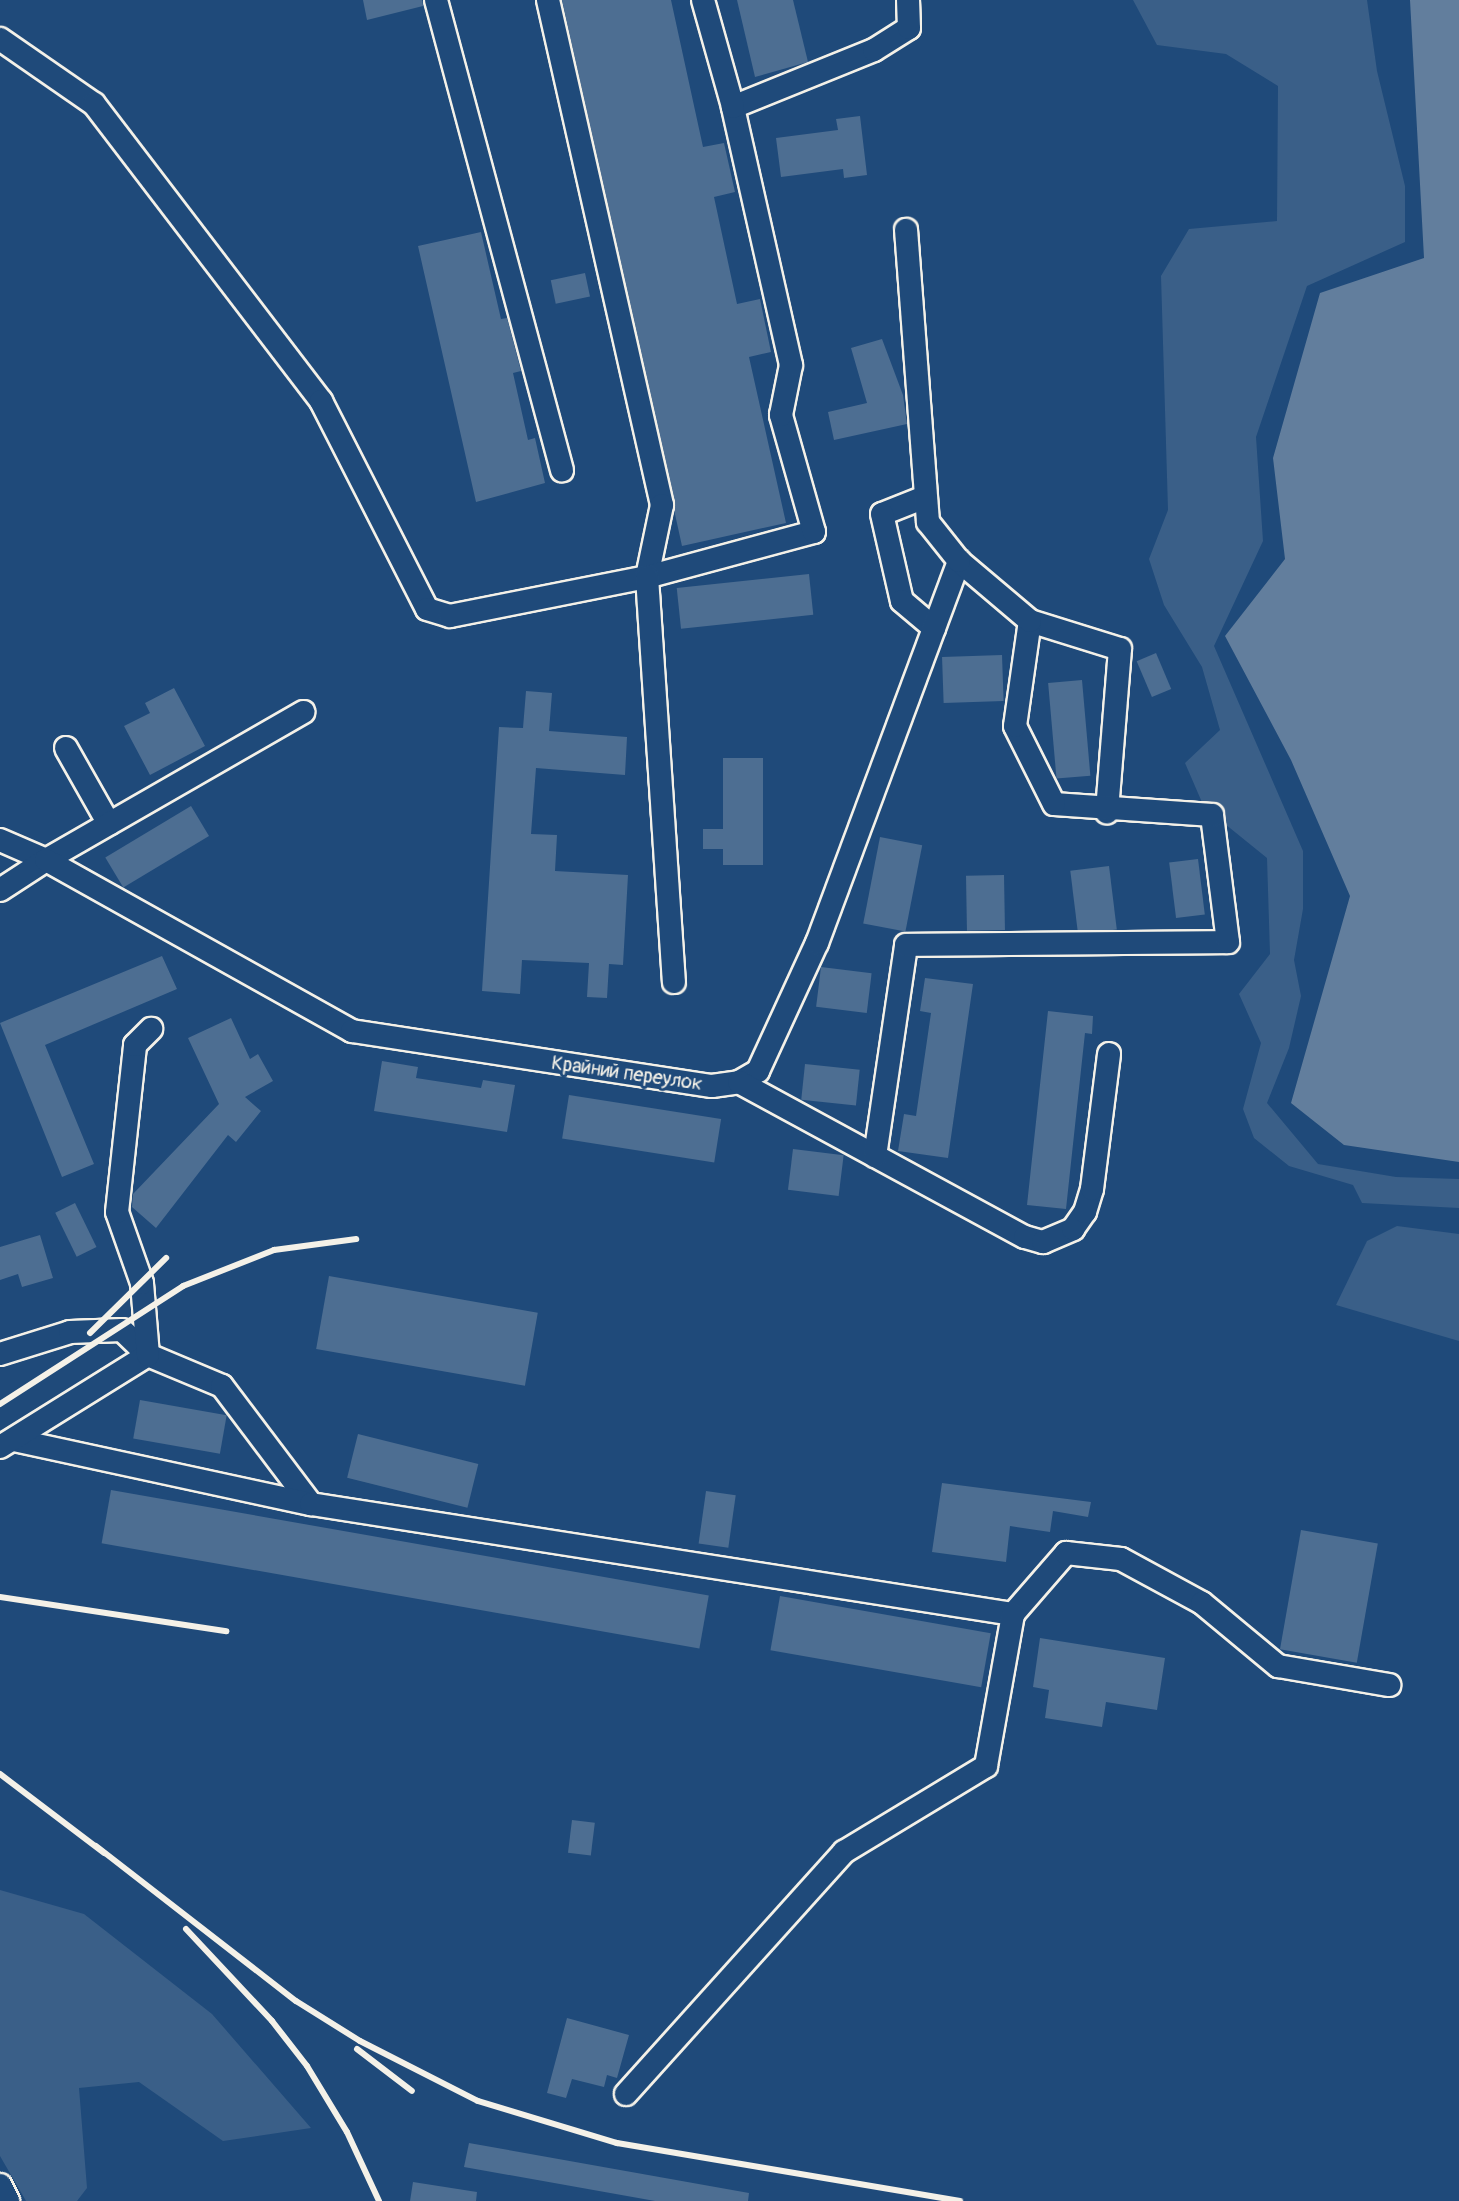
<!DOCTYPE html>
<html>
<head>
<meta charset="utf-8">
<style>
	body { margin:0 }
	#map { position:relative; width:1459px; height:2201px; overflow:hidden; background:#1f4a7a; font-family:Pangolin,sans-serif }
	div>[style] { position:absolute }
	.green>* { inset:0; background:#3a5f88 }
	.water>* { inset:0; background:#627e9d }
	.building>* { inset:0; background:#4d6e92; transform-origin:0 0 }
	.roads { filter:drop-shadow(2px 0 #f4f1e8) drop-shadow(-2px 0 #f4f1e8) drop-shadow(0 2px #f4f1e8) drop-shadow(0 -2px #f4f1e8) }
	.minor>* { height:22px; margin:-11px; padding:0 11px; transform-origin:11px; border-radius:11px; background:#1f4a7a }
	.rail>* { height:6px; margin:-3px; padding:0 3px; transform-origin:3px; border-radius:3px; background:#f4f1e8 }
	span { translate:-50% -50%; white-space:nowrap; text-align:center; line-height:1.15; -webkit-text-stroke:6px #1f4a7a; paint-order:stroke }
	.street-label { font-size:20px; color:#f4f1e8 }
</style>
</head>
<body>
<div id="map">
	<div class="green">
		<div style="clip-path:polygon(1133px 0,1367px 0,1377px 71px,1405px 186px,1405px 242px,1307px 286px,1256px 437px,1263px 541px,1214px 646px,1303px 851px,1303px 909px,1294px 960px,1301px 996px,1289px 1048px,1267px 1103px,1318px 1164px,1396px 1177px,1459px 1179px,1459px 1208px,1362px 1203px,1353px 1185px,1289px 1166px,1254px 1138px,1243px 1109px,1261px 1043px,1239px 994px,1270px 954px,1267px 858px,1204px 807px,1185px 763px,1220px 730px,1202px 667px,1164px 605px,1149px 559px,1168px 510px,1161px 276px,1189px 229px,1277px 221px,1278px 86px,1226px 54px,1157px 45px)"></div>
		<div style="clip-path:polygon(1397px 1226px,1459px 1234px,1459px 1341px,1336px 1305px,1367px 1241px)"></div>
		<div style="clip-path:polygon(0 1890px,84px 1914px,212px 2014px,311px 2128px,223px 2141px,139px 2082px,79px 2088px,87px 2188px,77px 2201px,26px 2201px,0 2156px)"></div>
	</div>
	<div class="water">
		<div style="clip-path:polygon(1410px 0,1459px 0,1459px 1162px,1344px 1145px,1291px 1103px,1350px 896px,1291px 760px,1225px 636px,1285px 559px,1273px 458px,1320px 293px,1424px 258px)"></div>
	</div>
	<div class="building">
		<div style="clip-path:polygon(363px 0,422px 0,423px 6px,367px 20px)"></div>
		<div style="clip-path:polygon(562px 0,671px 0,703px 147px,724px 143px,735px 192px,714px 197px,737px 304px,760px 299px,771px 352px,749px 357px,786px 523px,682px 546px)"></div>
		<div style="clip-path:polygon(737px 0,793px 0,808px 62px,755px 77px)"></div>
		<div style="clip-path:polygon(860px 116px,867px 175px,844px 178px,843px 169px,781px 177px,776px 138px,838px 130px,836px 119px)"></div>
		<div style="clip-path:polygon(481px 232px,501px 319px,507px 318px,521px 371px,513px 373px,528px 440px,535px 438px,545px 483px,476px 502px,418px 246px)"></div>
		<div style="left:585px;top:273px;width:24px;height:35px;rotate:78deg"></div>
		<div style="clip-path:polygon(882px 339px,903px 395px,907px 424px,834px 440px,828px 412px,867px 403px,851px 348px)"></div>
		<div style="left:809px;top:574px;width:41px;height:133px;rotate:84deg"></div>
		<div style="left:1156px;top:653px;width:39px;height:21px;rotate:67deg"></div>
		<div style="left:1002px;top:655px;width:46px;height:60px;rotate:88deg"></div>
		<div style="left:1082px;top:680px;width:96px;height:34px;rotate:85deg"></div>
		<div style="clip-path:polygon(174px 688px,205px 746px,150px 775px,124px 726px,150px 713px,145px 703px)"></div>
		<div style="clip-path:polygon(526px 691px,552px 693px,549px 731px,627px 737px,625px 775px,536px 768px,531px 834px,557px 835px,555px 871px,628px 875px,623px 965px,609px 964px,607px 998px,587px 997px,589px 963px,522px 960px,520px 994px,482px 991px,499px 727px,523px 728px)"></div>
		<div style="clip-path:polygon(723px 758px,763px 758px,763px 865px,723px 865px,723px 849px,703px 849px,703px 829px,723px 829px)"></div>
		<div style="left:191px;top:806px;width:35px;height:100px;rotate:59deg"></div>
		<div style="left:880px;top:837px;width:43px;height:88px;rotate:11deg"></div>
		<div style="left:1198px;top:859px;width:56px;height:29px;rotate:83deg"></div>
		<div style="left:1109px;top:866px;width:64px;height:39px;rotate:83deg"></div>
		<div style="left:1004px;top:875px;width:55px;height:38px;rotate:89deg"></div>
		<div style="clip-path:polygon(162px 956px,177px 989px,45px 1045px,94px 1164px,62px 1177px,0 1023px)"></div>
		<div style="left:821px;top:967px;width:51px;height:40px;rotate:7deg"></div>
		<div style="clip-path:polygon(925px 978px,973px 984px,948px 1158px,898px 1151px,904px 1114px,916px 1116px,931px 1013px,920px 1011px)"></div>
		<div style="clip-path:polygon(1048px 1011px,1093px 1016px,1092px 1034px,1085px 1033px,1066px 1209px,1027px 1205px)"></div>
		<div style="clip-path:polygon(231px 1018px,250px 1059px,258px 1054px,273px 1081px,245px 1097px,261px 1111px,236px 1142px,228px 1135px,156px 1228px,132px 1207px,133px 1194px,219px 1104px,188px 1038px)"></div>
		<div style="clip-path:polygon(382px 1061px,418px 1067px,416px 1078px,481px 1088px,483px 1080px,515px 1085px,507px 1132px,374px 1111px)"></div>
		<div style="left:805px;top:1064px;width:55px;height:36px;rotate:6deg"></div>
		<div style="left:569px;top:1095px;width:154px;height:44px;rotate:9deg"></div>
		<div style="left:793px;top:1149px;width:51px;height:41px;rotate:7deg"></div>
		<div style="left:75px;top:1203px;width:49px;height:22px;rotate:64deg"></div>
		<div style="clip-path:polygon(40px 1235px,53px 1278px,22px 1287px,18px 1274px,0 1280px,0 1247px)"></div>
		<div style="left:329px;top:1276px;width:212px;height:74px;rotate:10deg"></div>
		<div style="left:140px;top:1400px;width:88px;height:39px;rotate:10deg"></div>
		<div style="left:358px;top:1434px;width:124px;height:45px;rotate:14deg"></div>
		<div style="clip-path:polygon(942px 1483px,1091px 1502px,1088px 1517px,1053px 1511px,1050px 1532px,1010px 1526px,1006px 1562px,932px 1552px)"></div>
		<div style="left:111px;top:1490px;width:607px;height:54px;rotate:10deg"></div>
		<div style="left:706px;top:1491px;width:30px;height:53px;rotate:8deg"></div>
		<div style="left:1301px;top:1530px;width:78px;height:121px;rotate:10deg"></div>
		<div style="left:780px;top:1596px;width:214px;height:55px;rotate:10deg"></div>
		<div style="clip-path:polygon(1040px 1638px,1165px 1658px,1157px 1710px,1106px 1702px,1102px 1727px,1045px 1718px,1049px 1690px,1033px 1687px)"></div>
		<div style="left:572px;top:1820px;width:23px;height:33px;rotate:7deg"></div>
		<div style="clip-path:polygon(567px 2018px,629px 2035px,617px 2078px,607px 2075px,604px 2087px,572px 2079px,566px 2098px,547px 2093px)"></div>
		<div style="clip-path:polygon(469px 2143px,749px 2193px,748px 2201px,655px 2201px,464px 2167px)"></div>
		<div style="clip-path:polygon(413px 2182px,477px 2192px,476px 2201px,410px 2201px)"></div>
	</div>
	<div class="roads">
		<div class="minor">
			<div style="left:436px;top:0;width:487px;rotate:75deg"></div>
			<div style="left:548px;top:0;width:518px;rotate:77.28deg"></div>
			<div style="left:662px;top:505px;width:74px;rotate:101.8deg"></div>
			<div style="left:647px;top:577px;width:173px;rotate:-15.1deg"></div>
			<div style="left:814px;top:532px;width:122px;rotate:-105.8deg"></div>
			<div style="left:781px;top:415px;width:51px;rotate:-78.7deg"></div>
			<div style="left:791px;top:365px;width:264px;rotate:-102.7deg"></div>
			<div style="left:733px;top:107px;width:152px;rotate:-22deg"></div>
			<div style="left:874px;top:50px;width:41px;rotate:-32.2deg"></div>
			<div style="left:909px;top:28px;width:28px;rotate:-92deg"></div>
			<div style="left:703px;top:0;width:111px;rotate:74.3deg"></div>
			<div style="left:0;top:39px;width:114px;rotate:34.7deg"></div>
			<div style="left:94px;top:104px;width:374px;rotate:52.6deg"></div>
			<div style="left:321px;top:401px;width:233px;rotate:63deg"></div>
			<div style="left:427px;top:609px;width:24px;rotate:17deg"></div>
			<div style="left:450px;top:616px;width:201px;rotate:-11.2deg"></div>
			<div style="left:647px;top:577px;width:406px;rotate:86.2deg"></div>
			<div style="left:925px;top:497px;width:46px;rotate:158.4deg"></div>
			<div style="left:882px;top:514px;width:89px;rotate:77.1deg"></div>
			<div style="left:902px;top:601px;width:42px;rotate:40.2deg"></div>
			<div style="left:1030px;top:621px;width:94px;rotate:17.3deg"></div>
			<div style="left:1120px;top:649px;width:164px;rotate:94.6deg"></div>
			<div style="left:66px;top:748px;width:87px;rotate:60.5deg"></div>
			<div style="left:0;top:840px;width:50px;rotate:23.5deg"></div>
			<div style="left:46px;top:860px;width:297px;rotate:-29.9deg"></div>
			<div style="left:0;top:890px;width:55px;rotate:-33.1deg"></div>
			<div style="left:46px;top:860px;width:351px;rotate:29.2deg"></div>
			<div style="left:352px;top:1031px;width:364px;rotate:8.7deg"></div>
			<div style="left:712px;top:1086px;width:27px;rotate:-8deg"></div>
			<div style="left:739px;top:1082px;width:22px;rotate:-30deg"></div>
			<div style="left:758px;top:1071px;width:141px;rotate:-65.3deg"></div>
			<div style="left:817px;top:943px;width:408px;rotate:-69.6deg"></div>
			<div style="left:739px;top:1082px;width:325px;rotate:28.5deg"></div>
			<div style="left:1025px;top:1237px;width:19px;rotate:16deg"></div>
			<div style="left:1043px;top:1242px;width:33px;rotate:-23deg"></div>
			<div style="left:1073px;top:1229px;width:21px;rotate:-55deg"></div>
			<div style="left:1085px;top:1212px;width:24px;rotate:-73deg"></div>
			<div style="left:1092px;top:1189px;width:136px;rotate:-82.8deg"></div>
			<div style="left:875px;top:1156px;width:213px;rotate:-81.6deg"></div>
			<div style="left:906px;top:945px;width:322px;rotate:-0.5deg"></div>
			<div style="left:1228px;top:942px;width:128px;rotate:-97.2deg"></div>
			<div style="left:1212px;top:815px;width:158px;rotate:-176deg"></div>
			<div style="left:1054px;top:804px;width:87px;rotate:-116.6deg"></div>
			<div style="left:1015px;top:726px;width:106px;rotate:-81.9deg"></div>
			<div style="left:1030px;top:621px;width:93px;rotate:-139.8deg"></div>
			<div style="left:959px;top:561px;width:50px;rotate:-128.5deg"></div>
			<div style="left:928px;top:522px;width:293px;rotate:-94.3deg"></div>
			<div style="left:0;top:1354px;width:73px;rotate:-17.4deg"></div>
			<div style="left:70px;top:1332px;width:52px;rotate:-2.2deg"></div>
			<div style="left:122px;top:1330px;width:36px;rotate:44deg"></div>
			<div style="left:148px;top:1355px;width:80px;rotate:22.7deg"></div>
			<div style="left:222px;top:1386px;width:148px;rotate:53deg"></div>
			<div style="left:14px;top:1440px;width:304px;rotate:12.2deg"></div>
			<div style="left:311px;top:1504px;width:711px;rotate:8.91deg"></div>
			<div style="left:1013px;top:1614px;width:81px;rotate:-49deg"></div>
			<div style="left:1066px;top:1553px;width:55px;rotate:6.2deg"></div>
			<div style="left:1121px;top:1559px;width:92px;rotate:28.5deg"></div>
			<div style="left:1202px;top:1603px;width:99px;rotate:39.7deg"></div>
			<div style="left:1278px;top:1666px;width:113px;rotate:9.7deg"></div>
			<div style="left:0;top:1447px;width:174px;rotate:-31.9deg"></div>
			<div style="left:148px;top:1355px;width:72px;rotate:-94.8deg"></div>
			<div style="left:142px;top:1283px;width:75px;rotate:-109.4deg"></div>
			<div style="left:117px;top:1212px;width:168px;rotate:-83.8deg"></div>
			<div style="left:135px;top:1045px;width:23px;rotate:-45deg"></div>
			<div style="left:626px;top:2094px;width:326px;rotate:-48deg"></div>
			<div style="left:844px;top:1852px;width:166px;rotate:-31.2deg"></div>
			<div style="left:986px;top:1766px;width:154px;rotate:-79.9deg"></div>
			<div style="left:0;top:2185px;width:18px;rotate:63deg"></div>
		</div>
	</div>
	<div class="rail">
		<div style="left:90px;top:1333px;width:107px;rotate:-44.6deg"></div>
		<div style="left:0;top:1404px;width:218px;rotate:-32.8deg"></div>
		<div style="left:183px;top:1286px;width:98px;rotate:-21.6deg"></div>
		<div style="left:274px;top:1250px;width:83px;rotate:-7.6deg"></div>
		<div style="left:0;top:1597px;width:229px;rotate:8.6deg"></div>
		<div style="left:0;top:1774px;width:131px;rotate:37.2deg"></div>
		<div style="left:96px;top:1846px;width:253px;rotate:37.8deg"></div>
		<div style="left:296px;top:2001px;width:75px;rotate:32deg"></div>
		<div style="left:360px;top:2041px;width:132px;rotate:27deg"></div>
		<div style="left:478px;top:2101px;width:145px;rotate:16.8deg"></div>
		<div style="left:617px;top:2143px;width:348px;rotate:9.6deg"></div>
		<div style="left:186px;top:1929px;width:126px;rotate:46.9deg"></div>
		<div style="left:272px;top:2021px;width:57px;rotate:52.1deg"></div>
		<div style="left:307px;top:2066px;width:77px;rotate:58.8deg"></div>
		<div style="left:347px;top:2132px;width:76px;rotate:65.1deg"></div>
		<div style="left:357px;top:2049px;width:69px;rotate:37.4deg"></div>
	</div>
	<div class="street-label">
		<span style="left:627px;top:1073px;rotate:8deg">Крайний переулок</span>
	</div>
</div>
</body>
</html>
